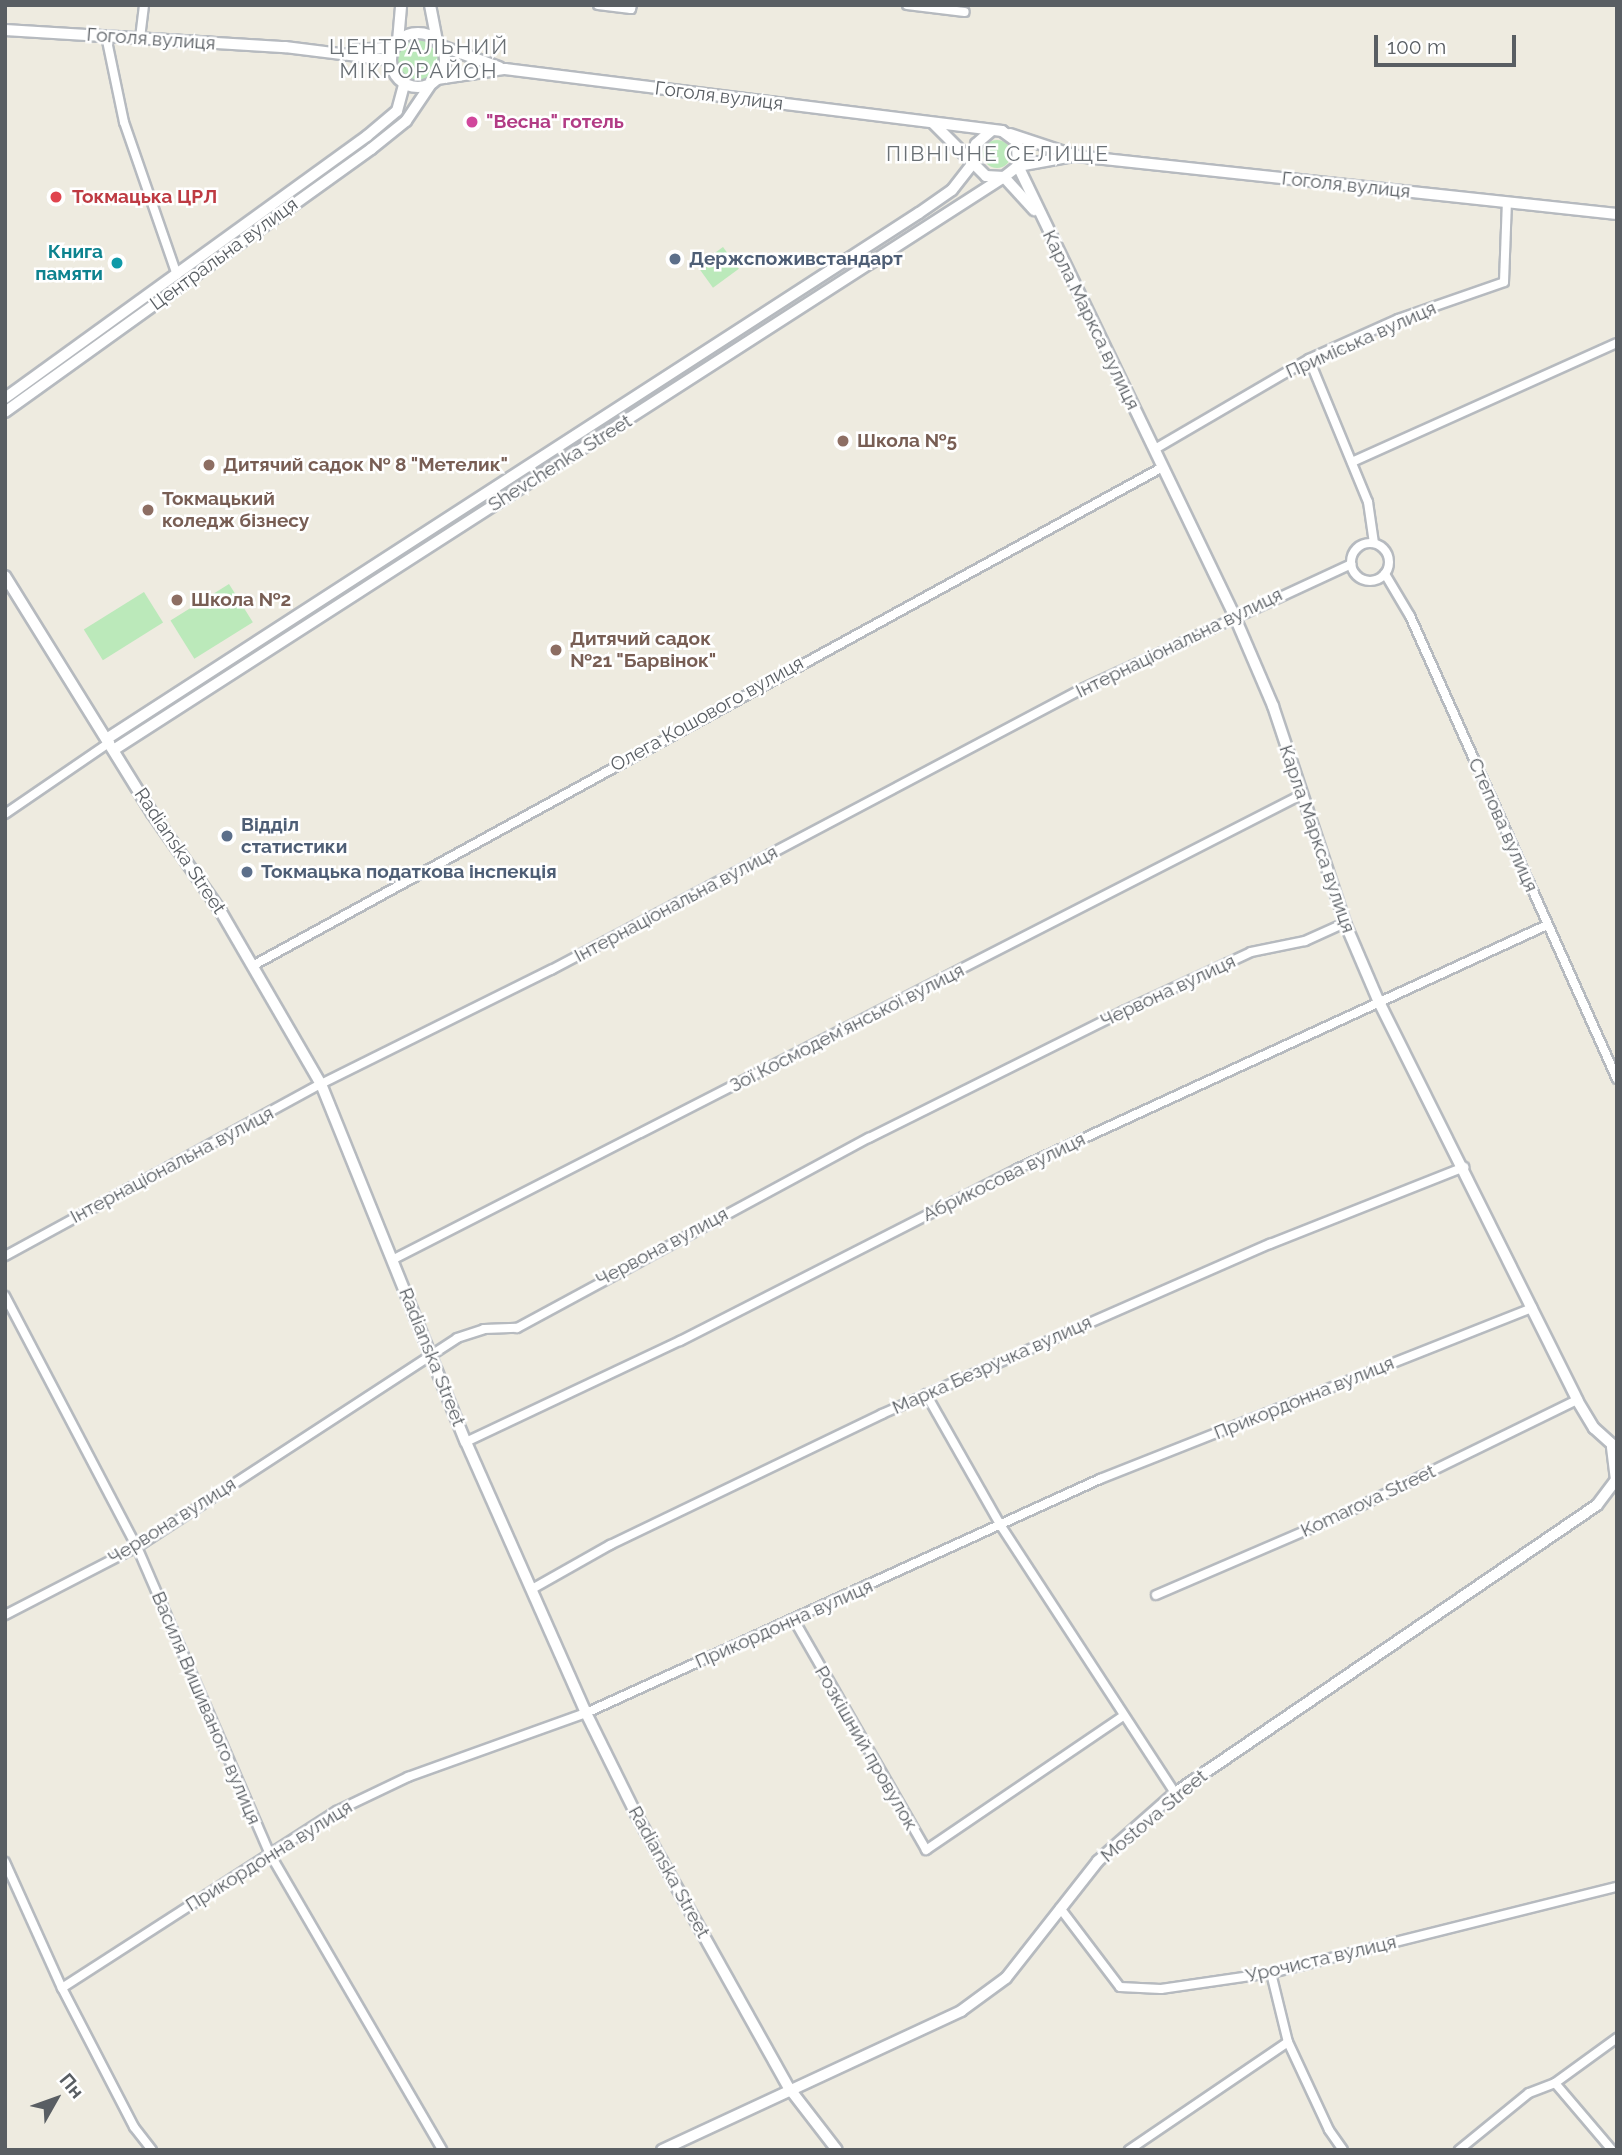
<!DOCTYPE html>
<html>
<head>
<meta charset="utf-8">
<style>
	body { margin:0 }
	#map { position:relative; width:1622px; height:2155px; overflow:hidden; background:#eeebe0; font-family:Raleway,sans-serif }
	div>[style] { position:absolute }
	.green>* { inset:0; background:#bbe9ba; transform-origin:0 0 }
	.round { border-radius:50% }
	.roads { filter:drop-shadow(2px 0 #b6babf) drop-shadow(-2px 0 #b6babf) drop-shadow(0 2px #b6babf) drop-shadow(0 -2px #b6babf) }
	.minor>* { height:8px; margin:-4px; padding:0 4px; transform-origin:4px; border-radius:4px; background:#fff }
	.minor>.ring { margin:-4px; padding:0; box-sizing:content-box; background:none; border:8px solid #fff; border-radius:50% }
	.tertiary>* { height:10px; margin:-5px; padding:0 5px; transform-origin:5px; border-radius:5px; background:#fff }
	.secondary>* { height:10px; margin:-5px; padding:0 5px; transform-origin:5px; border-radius:5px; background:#fff }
	.secondary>.ring { margin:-5px; padding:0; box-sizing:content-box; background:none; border:10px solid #fff; border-radius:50% }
	.dots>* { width:19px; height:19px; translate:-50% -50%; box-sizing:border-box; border:4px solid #fff; border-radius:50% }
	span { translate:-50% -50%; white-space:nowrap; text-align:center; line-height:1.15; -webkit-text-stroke:5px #fff; paint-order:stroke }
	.street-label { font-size:19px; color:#595e63 }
	.hotel-label { font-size:19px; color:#b23c85; font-weight:700 }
	.left { translate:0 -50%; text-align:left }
	.health-label { font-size:19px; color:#be3a42; font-weight:700 }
	.culture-label { font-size:19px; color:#0d838f; font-weight:700 }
	.right { translate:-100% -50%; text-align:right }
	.service-label { font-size:19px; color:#4e5e75; font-weight:700 }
	.education-label { font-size:19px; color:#785e54; font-weight:700 }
	.neighbourhood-label { font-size:21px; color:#6a7075; letter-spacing:2px }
	.frame { position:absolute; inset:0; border:7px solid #595e63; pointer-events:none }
	.north { position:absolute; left:21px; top:2064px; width:70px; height:70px; -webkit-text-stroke:5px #fff; paint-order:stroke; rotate:50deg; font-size:19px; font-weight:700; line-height:28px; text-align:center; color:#595e63 }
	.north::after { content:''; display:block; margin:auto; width:24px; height:32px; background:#595e63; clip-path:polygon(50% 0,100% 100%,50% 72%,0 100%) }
	.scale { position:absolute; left:1374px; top:35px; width:142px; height:32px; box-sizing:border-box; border:4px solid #595e63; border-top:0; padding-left:9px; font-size:21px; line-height:24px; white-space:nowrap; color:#595e63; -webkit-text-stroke:5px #fff; paint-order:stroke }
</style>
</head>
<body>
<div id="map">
	<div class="green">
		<div class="round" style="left:396px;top:40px;width:42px;height:42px"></div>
		<div class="round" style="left:983px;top:140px;width:28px;height:28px"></div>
		<div style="left:723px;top:247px;width:27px;height:32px;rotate:54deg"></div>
		<div style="left:229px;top:584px;width:45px;height:69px;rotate:58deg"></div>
		<div style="left:144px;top:592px;width:36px;height:71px;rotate:58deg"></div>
	</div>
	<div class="roads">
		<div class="minor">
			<div style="left:598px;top:5px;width:33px;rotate:7deg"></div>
			<div style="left:631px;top:9px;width:4px;rotate:-76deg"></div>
			<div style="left:907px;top:5px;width:58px;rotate:6.9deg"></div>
			<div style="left:106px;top:36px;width:88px;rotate:78.2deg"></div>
			<div style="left:124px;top:122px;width:162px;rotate:70.9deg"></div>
			<div style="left:140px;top:38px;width:33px;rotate:-83deg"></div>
			<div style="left:1309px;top:359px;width:155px;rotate:67.6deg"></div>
			<div style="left:1368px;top:502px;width:41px;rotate:81.7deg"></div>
			<div style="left:1155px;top:449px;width:178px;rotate:-30.3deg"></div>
			<div style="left:1309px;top:359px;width:98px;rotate:-24.2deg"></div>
			<div style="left:1398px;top:319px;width:112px;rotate:-19.2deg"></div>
			<div style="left:1504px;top:282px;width:80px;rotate:-87.9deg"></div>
			<div style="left:1352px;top:462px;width:290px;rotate:-24.2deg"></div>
			<div class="ring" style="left:1351px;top:543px;width:30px;height:30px"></div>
			<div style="left:1385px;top:574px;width:49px;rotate:59.2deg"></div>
			<div style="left:1410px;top:616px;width:507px;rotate:65.91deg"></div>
			<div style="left:5px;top:814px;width:127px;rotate:-34.4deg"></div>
			<div style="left:254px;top:965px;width:1036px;rotate:-28.72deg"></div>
			<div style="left:5px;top:1256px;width:360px;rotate:-28.6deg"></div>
			<div style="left:321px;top:1084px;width:257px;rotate:-26.4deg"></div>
			<div style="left:551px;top:970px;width:601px;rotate:-27.89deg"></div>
			<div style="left:1082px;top:689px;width:297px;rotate:-24.9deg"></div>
			<div style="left:392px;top:1260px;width:1021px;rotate:-27.09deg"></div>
			<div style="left:5px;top:1296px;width:284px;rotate:62.3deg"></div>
			<div style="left:137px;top:1547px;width:335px;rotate:66.6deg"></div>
			<div style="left:270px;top:1854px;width:342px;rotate:59.8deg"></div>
			<div style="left:926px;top:1394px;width:152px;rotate:60.4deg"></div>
			<div style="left:1001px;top:1526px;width:319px;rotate:56.9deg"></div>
			<div style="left:466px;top:1442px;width:237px;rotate:-25.3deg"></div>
			<div style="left:680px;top:1341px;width:378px;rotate:-27deg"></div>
			<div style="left:1017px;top:1169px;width:583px;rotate:-24.72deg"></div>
			<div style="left:532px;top:1589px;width:90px;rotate:-29.4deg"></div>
			<div style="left:610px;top:1545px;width:302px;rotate:-25.7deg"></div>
			<div style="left:882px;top:1414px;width:424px;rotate:-23.7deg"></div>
			<div style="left:1270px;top:1244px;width:209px;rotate:-21.6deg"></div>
			<div style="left:1156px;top:1595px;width:205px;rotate:-23.3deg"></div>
			<div style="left:1344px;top:1514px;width:259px;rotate:-26.1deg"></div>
			<div style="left:5px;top:1615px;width:148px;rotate:-27.3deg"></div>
			<div style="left:137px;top:1547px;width:382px;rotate:-33.1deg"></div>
			<div style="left:457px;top:1338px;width:28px;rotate:-18deg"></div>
			<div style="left:484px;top:1329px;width:33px;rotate:-2deg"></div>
			<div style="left:517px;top:1328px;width:400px;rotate:-28.4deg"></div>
			<div style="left:869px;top:1138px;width:285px;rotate:-26.5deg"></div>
			<div style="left:1124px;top:1011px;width:140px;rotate:-24.9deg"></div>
			<div style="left:1251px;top:952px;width:55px;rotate:-11.5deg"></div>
			<div style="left:1305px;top:941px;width:44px;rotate:-24.2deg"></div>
			<div style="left:794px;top:1620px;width:265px;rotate:60.1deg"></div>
			<div style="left:926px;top:1850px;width:238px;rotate:-34.2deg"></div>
			<div style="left:5px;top:1862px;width:138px;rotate:65.7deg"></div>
			<div style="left:62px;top:1988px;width:157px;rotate:62.6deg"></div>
			<div style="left:134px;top:2127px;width:29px;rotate:52deg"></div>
			<div style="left:1060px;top:1908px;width:99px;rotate:52.8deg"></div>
			<div style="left:1120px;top:1987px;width:41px;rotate:2.8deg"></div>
			<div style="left:1161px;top:1989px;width:111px;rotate:-8.3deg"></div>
			<div style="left:1271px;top:1973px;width:357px;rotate:-14deg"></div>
			<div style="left:1271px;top:1973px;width:71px;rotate:76.2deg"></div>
			<div style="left:1288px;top:2042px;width:97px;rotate:65deg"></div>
			<div style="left:1329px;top:2130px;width:24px;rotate:55deg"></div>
			<div style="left:62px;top:1988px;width:327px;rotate:-32.8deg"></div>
			<div style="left:337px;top:1811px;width:79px;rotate:-25.6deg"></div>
			<div style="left:408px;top:1777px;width:189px;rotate:-19.8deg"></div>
			<div style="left:586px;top:1713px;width:565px;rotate:-24.48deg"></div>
			<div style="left:1100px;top:1479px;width:465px;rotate:-21.6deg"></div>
			<div style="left:1555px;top:2083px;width:88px;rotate:49.6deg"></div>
			<div style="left:1129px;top:2150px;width:192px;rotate:-34.2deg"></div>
			<div style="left:1459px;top:2150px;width:90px;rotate:-39.2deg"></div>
			<div style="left:1529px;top:2093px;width:28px;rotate:-21deg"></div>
			<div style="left:1555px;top:2083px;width:77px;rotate:-36deg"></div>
		</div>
		<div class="tertiary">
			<div style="left:430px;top:5px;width:37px;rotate:79deg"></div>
			<div style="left:398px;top:41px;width:36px;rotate:-85deg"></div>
			<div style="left:1018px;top:166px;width:498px;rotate:64.3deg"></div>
			<div style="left:1234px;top:615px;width:99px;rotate:66.8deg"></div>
			<div style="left:1273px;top:706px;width:229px;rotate:71.6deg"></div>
			<div style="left:1345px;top:923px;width:84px;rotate:66.8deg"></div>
			<div style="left:1378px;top:1000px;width:447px;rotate:63.5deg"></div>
			<div style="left:1577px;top:1400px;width:33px;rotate:59deg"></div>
			<div style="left:1594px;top:1428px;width:31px;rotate:42deg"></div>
			<div style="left:5px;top:398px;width:447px;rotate:-35.9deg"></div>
			<div style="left:367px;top:136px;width:39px;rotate:-40deg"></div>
			<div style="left:397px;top:111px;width:28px;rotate:-75deg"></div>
			<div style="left:5px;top:412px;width:451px;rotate:-35.7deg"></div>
			<div style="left:371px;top:149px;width:45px;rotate:-38.7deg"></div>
			<div style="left:406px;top:121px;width:45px;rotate:-56deg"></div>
			<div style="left:5px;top:576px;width:279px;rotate:58.2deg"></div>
			<div style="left:152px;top:813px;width:118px;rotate:55deg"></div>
			<div style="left:220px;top:910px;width:201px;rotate:59.9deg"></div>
			<div style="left:321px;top:1084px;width:386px;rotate:68deg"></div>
			<div style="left:466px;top:1442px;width:296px;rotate:66.1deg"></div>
			<div style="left:586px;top:1713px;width:117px;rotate:63.7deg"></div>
			<div style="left:638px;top:1818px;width:309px;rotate:60.8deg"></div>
			<div style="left:789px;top:2088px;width:78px;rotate:52.3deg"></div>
			<div style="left:108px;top:738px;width:966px;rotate:-32.92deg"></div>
			<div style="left:919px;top:213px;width:40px;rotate:-34.9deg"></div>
			<div style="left:952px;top:190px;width:36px;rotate:-52deg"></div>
			<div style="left:115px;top:749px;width:1057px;rotate:-32.76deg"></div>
			<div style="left:1004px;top:177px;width:45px;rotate:47.7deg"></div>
			<div style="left:662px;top:2150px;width:330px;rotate:-24.9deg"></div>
			<div style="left:961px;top:2011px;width:56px;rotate:-36.3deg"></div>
			<div style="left:1006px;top:1978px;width:149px;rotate:-51.8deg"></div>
			<div style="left:1098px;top:1861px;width:103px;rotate:-41.4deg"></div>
			<div style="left:1175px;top:1793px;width:511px;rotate:-34.31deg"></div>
			<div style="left:1597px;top:1505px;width:31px;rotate:-53deg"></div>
			<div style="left:1616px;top:1480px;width:33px;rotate:-97deg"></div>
		</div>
		<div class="secondary">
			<div style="left:5px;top:30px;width:281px;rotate:3.5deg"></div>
			<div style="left:285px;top:47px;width:106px;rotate:7.1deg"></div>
			<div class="ring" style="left:391px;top:33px;width:44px;height:44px"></div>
			<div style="left:441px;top:46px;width:62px;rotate:19.9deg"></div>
			<div style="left:355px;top:50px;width:39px;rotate:-4deg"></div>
			<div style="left:437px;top:79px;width:69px;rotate:-8.4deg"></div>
			<div style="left:505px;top:69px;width:501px;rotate:7.11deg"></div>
			<div style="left:1002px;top:131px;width:19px;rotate:36deg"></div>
			<div style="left:1017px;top:142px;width:24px;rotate:88deg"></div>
			<div style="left:1018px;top:166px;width:18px;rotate:142deg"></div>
			<div style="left:1004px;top:177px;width:18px;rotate:-177deg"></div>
			<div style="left:986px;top:176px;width:75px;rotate:-135deg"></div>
			<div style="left:1010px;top:134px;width:70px;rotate:18.4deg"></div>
			<div style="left:1076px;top:156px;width:544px;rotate:6.12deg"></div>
			<div style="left:974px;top:162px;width:18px;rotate:-84deg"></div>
			<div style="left:976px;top:144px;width:20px;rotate:-41deg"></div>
			<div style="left:1018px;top:166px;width:56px;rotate:-10.3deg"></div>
		</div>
	</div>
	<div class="dots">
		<div style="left:472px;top:122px;background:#d1479c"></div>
		<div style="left:56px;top:197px;background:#e0444e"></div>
		<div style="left:675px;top:259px;background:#5c6f8a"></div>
		<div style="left:117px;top:263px;background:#0f9aa8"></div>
		<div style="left:843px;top:441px;background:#8d6e63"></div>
		<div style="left:209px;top:465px;background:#8d6e63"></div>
		<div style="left:148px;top:510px;background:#8d6e63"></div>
		<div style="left:177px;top:600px;background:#8d6e63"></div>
		<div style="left:556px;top:650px;background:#8d6e63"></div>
		<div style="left:227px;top:836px;background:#5c6f8a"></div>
		<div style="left:247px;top:872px;background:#5c6f8a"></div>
	</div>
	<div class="street-label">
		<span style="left:151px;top:39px;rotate:4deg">Гоголя вулиця</span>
		<span style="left:719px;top:96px;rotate:7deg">Гоголя вулиця</span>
		<span style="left:1346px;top:185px;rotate:6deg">Гоголя вулиця</span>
		<span style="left:224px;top:254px;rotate:-36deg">Центральна вулиця</span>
		<span style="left:1091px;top:320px;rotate:64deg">Карла Маркса вулиця</span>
		<span style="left:1361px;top:340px;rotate:-24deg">Приміська вулиця</span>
		<span style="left:560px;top:463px;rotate:-32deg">Shevchenka Street</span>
		<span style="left:1179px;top:643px;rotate:-26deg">Інтернаціональна вулиця</span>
		<span style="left:707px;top:714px;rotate:-29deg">Олега Кошового вулиця</span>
		<span style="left:1503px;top:825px;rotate:66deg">Степова вулиця</span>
		<span style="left:1317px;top:839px;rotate:71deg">Карла Маркса вулиця</span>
		<span style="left:180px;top:851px;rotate:56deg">Radianska Street</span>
		<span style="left:676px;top:904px;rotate:-28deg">Інтернаціональна вулиця</span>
		<span style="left:1168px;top:991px;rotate:-25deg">Червона вулиця</span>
		<span style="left:847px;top:1028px;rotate:-27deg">Зої Космодем’янської вулиця</span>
		<span style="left:172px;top:1165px;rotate:-28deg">Інтернаціональна вулиця</span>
		<span style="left:1004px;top:1177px;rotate:-26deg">Абрикосова вулиця</span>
		<span style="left:662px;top:1247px;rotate:-28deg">Червона вулиця</span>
		<span style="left:432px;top:1357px;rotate:68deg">Radianska Street</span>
		<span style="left:992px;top:1365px;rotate:-24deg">Марка Безручка вулиця</span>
		<span style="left:1304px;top:1398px;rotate:-22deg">Прикордонна вулиця</span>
		<span style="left:1368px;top:1501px;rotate:-25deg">Komarova Street</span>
		<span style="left:172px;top:1521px;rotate:-32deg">Червона вулиця</span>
		<span style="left:784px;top:1624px;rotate:-24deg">Прикордонна вулиця</span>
		<span style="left:206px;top:1708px;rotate:67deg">Василя Вишиваного вулиця</span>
		<span style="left:866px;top:1748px;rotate:60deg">Розкішний провулок</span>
		<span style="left:1154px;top:1816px;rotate:-40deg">Mostova Street</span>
		<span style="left:269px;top:1856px;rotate:-32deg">Прикордонна вулиця</span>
		<span style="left:669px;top:1872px;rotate:61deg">Radianska Street</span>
		<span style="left:1321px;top:1959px;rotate:-13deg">Урочиста вулиця</span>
	</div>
	<div class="hotel-label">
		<span class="left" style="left:486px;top:122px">"Весна" готель</span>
	</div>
	<div class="health-label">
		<span class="left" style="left:72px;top:197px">Токмацька ЦРЛ</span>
	</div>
	<div class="culture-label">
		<span class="right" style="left:103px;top:263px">Книга<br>памяти</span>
	</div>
	<div class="service-label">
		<span class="left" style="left:689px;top:259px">Держспоживстандарт</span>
		<span class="left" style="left:241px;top:836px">Відділ<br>статистики</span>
		<span class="left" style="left:261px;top:872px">Токмацька податкова інспекція</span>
	</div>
	<div class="education-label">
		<span class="left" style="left:857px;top:441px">Школа №5</span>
		<span class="left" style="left:223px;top:465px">Дитячий садок № 8 "Метелик"</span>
		<span class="left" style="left:162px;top:510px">Токмацький<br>коледж бізнесу</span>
		<span class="left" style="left:191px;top:600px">Школа №2</span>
		<span class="left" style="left:570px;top:650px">Дитячий садок<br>№21 "Барвінок"</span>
	</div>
	<div class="neighbourhood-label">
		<span style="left:419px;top:59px">ЦЕНТРАЛЬНИЙ<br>МІКРОРАЙОН</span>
		<span style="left:998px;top:154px">ПІВНІЧНЕ СЕЛИЩЕ</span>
	</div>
	<div class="frame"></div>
	<div class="north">Пн</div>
	<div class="scale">100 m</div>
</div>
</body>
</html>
